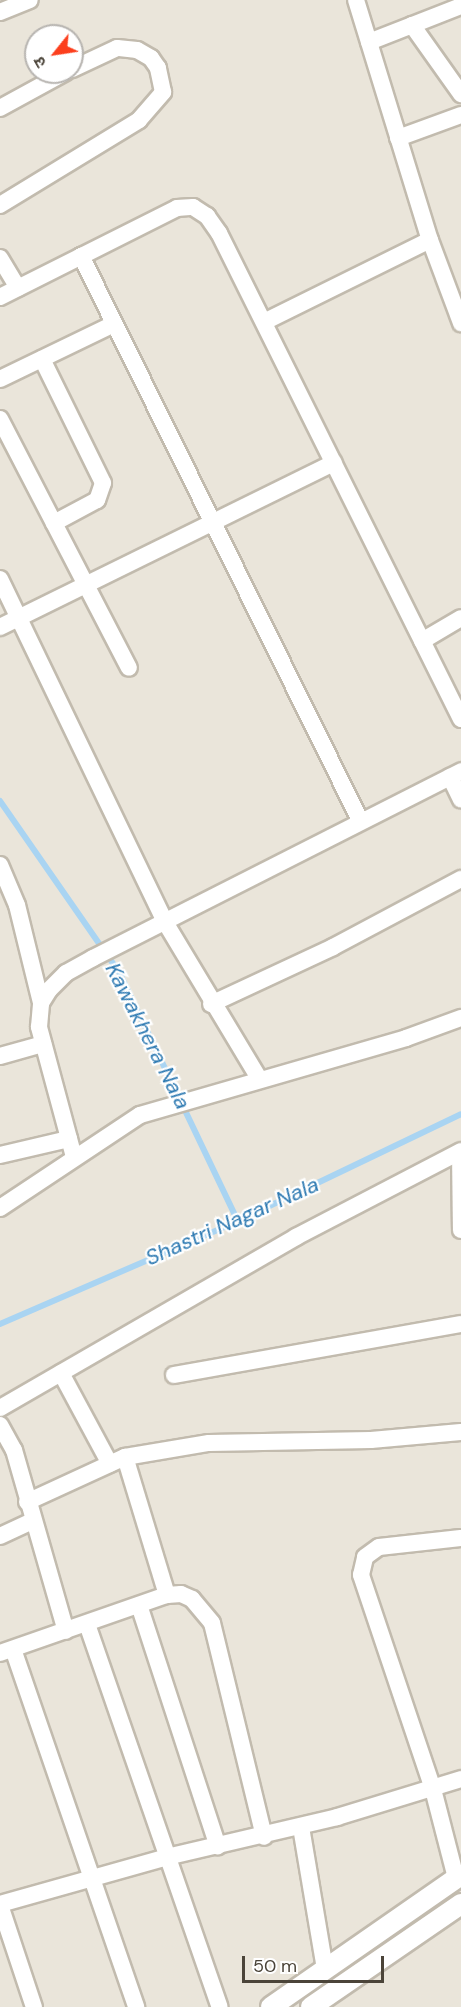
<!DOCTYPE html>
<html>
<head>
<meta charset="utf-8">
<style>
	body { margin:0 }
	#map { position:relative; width:461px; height:2007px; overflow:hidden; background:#f6f3ec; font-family:"DM Sans","Noto Sans Devanagari",sans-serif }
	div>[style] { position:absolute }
	.residential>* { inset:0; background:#eae5da }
	.stream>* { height:6px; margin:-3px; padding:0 3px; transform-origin:3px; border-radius:3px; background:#a9d4f2 }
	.roads { filter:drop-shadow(2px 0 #c2bbae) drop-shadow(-2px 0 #c2bbae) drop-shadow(0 2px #c2bbae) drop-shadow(0 -2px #c2bbae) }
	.minor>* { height:16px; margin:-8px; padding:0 8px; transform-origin:8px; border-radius:8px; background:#fff }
	.tertiary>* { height:20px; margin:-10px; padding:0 10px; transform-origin:10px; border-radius:10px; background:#fff }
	span { translate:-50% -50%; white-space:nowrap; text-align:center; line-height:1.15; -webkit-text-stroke:4.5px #fff; paint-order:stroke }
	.water-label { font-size:22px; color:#2e7ab2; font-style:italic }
	.north { position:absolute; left:24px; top:24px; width:60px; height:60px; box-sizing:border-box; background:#fff; border:2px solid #b7b4b0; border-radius:50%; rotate:240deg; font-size:16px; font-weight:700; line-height:24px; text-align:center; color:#4b4439 }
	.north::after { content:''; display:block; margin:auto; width:21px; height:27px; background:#fc3f1d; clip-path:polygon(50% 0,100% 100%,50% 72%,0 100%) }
	.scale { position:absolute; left:242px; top:1956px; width:142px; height:27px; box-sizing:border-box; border:3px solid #4b4439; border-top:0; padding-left:8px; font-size:18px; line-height:21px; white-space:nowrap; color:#4b4439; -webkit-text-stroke:4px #fff; paint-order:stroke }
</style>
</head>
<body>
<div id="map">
	<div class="residential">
		<div style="clip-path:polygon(evenodd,0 0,461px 0,461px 2007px,0 2007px,0 0,36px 36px,72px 36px,72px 72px,36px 72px,36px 36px)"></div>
	</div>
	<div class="stream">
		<div style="left:0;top:801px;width:208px;rotate:55.2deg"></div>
		<div style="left:119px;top:972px;width:276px;rotate:64.5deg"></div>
		<div style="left:0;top:1324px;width:259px;rotate:-23.4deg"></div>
		<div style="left:238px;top:1221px;width:247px;rotate:-25.6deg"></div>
	</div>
	<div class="roads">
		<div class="minor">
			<div style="left:356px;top:0;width:251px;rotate:72.9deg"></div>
			<div style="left:430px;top:240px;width:89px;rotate:69.5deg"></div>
			<div style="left:0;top:12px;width:32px;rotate:-22deg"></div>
			<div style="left:412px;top:25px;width:85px;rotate:54.6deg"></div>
			<div style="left:369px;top:42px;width:99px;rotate:-21.4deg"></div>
			<div style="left:0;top:108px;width:75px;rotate:-28.6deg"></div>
			<div style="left:398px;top:138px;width:67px;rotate:-20.1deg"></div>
			<div style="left:0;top:205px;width:163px;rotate:-31.4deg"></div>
			<div style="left:139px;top:120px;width:37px;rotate:-49deg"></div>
			<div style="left:163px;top:92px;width:25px;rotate:-102deg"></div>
			<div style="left:158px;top:68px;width:12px;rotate:-125deg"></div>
			<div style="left:151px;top:58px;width:16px;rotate:-150deg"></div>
			<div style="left:137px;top:50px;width:20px;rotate:-174deg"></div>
			<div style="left:117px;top:48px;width:50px;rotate:155deg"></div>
			<div style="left:81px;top:256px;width:631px;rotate:63.68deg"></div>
			<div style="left:0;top:258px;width:35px;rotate:59deg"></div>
			<div style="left:0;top:297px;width:198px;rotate:-26.7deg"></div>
			<div style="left:177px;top:208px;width:16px;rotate:-4deg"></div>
			<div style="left:193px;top:207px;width:17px;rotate:33deg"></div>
			<div style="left:207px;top:216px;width:21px;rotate:55deg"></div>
			<div style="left:219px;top:233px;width:543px;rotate:63.53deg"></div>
			<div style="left:264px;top:322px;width:185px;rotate:-26.3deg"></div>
			<div style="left:42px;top:359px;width:138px;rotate:63.8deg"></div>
			<div style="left:103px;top:483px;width:18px;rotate:109deg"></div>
			<div style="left:97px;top:500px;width:49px;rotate:151.9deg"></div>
			<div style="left:0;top:379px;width:127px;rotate:-25.8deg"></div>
			<div style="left:0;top:419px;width:280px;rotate:62.6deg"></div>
			<div style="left:0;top:579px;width:381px;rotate:64.3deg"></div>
			<div style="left:165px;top:922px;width:184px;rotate:59deg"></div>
			<div style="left:0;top:627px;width:372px;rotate:-26.2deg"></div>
			<div style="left:422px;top:641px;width:45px;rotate:-30.5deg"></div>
			<div style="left:450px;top:777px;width:25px;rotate:64deg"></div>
			<div style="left:0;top:865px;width:43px;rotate:67deg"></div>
			<div style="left:17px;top:905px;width:101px;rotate:76.2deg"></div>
			<div style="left:211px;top:1004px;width:135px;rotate:-25deg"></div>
			<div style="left:333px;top:947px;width:145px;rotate:-28deg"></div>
			<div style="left:0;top:1056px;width:45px;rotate:-15.6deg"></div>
			<div style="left:460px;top:1152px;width:78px;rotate:89.3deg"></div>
			<div style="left:0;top:1155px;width:71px;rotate:-13.1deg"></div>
			<div style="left:74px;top:1157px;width:135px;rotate:-105.1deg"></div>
			<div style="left:39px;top:1027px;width:24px;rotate:-85deg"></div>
			<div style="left:41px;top:1003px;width:15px;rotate:-58deg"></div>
			<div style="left:49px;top:990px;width:24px;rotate:-45deg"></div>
			<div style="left:66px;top:973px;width:31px;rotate:-29deg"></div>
			<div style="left:93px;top:958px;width:413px;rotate:-26.9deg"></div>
			<div style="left:0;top:1208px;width:168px;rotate:-33.6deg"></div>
			<div style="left:140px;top:1115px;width:277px;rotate:-16.1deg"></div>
			<div style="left:406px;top:1038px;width:59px;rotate:-20deg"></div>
			<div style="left:61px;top:1373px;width:103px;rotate:61.7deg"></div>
			<div style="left:174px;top:1375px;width:291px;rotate:-10.1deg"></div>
			<div style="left:0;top:1408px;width:342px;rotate:-30deg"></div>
			<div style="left:296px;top:1237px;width:186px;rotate:-27.5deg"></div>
			<div style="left:0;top:1425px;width:29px;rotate:61deg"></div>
			<div style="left:14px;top:1450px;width:188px;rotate:74deg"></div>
			<div style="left:27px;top:1502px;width:108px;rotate:-24.7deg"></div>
			<div style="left:125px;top:1457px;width:85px;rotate:-9.5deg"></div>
			<div style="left:209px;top:1443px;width:162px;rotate:-1.1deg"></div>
			<div style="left:371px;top:1440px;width:90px;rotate:-5.1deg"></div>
			<div style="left:0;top:1536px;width:35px;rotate:-25deg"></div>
			<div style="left:167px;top:1595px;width:14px;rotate:-4deg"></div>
			<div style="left:181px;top:1594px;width:12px;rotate:24deg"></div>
			<div style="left:192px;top:1599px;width:31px;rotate:50deg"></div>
			<div style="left:212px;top:1623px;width:220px;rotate:76.3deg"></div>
			<div style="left:139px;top:1605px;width:254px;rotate:71.9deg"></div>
			<div style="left:87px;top:1624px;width:405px;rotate:70.9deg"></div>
			<div style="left:13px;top:1649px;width:379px;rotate:71deg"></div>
			<div style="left:0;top:1653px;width:177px;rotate:-19.2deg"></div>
			<div style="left:167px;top:1595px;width:144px;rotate:-106.9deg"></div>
			<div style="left:301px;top:1827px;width:144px;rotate:80.4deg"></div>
			<div style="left:456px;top:1878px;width:92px;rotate:-104.5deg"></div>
			<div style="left:433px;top:1789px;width:226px;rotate:-108.6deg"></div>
			<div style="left:361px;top:1575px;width:18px;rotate:-77deg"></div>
			<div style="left:365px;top:1557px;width:17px;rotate:-36deg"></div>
			<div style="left:379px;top:1547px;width:82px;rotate:-6.3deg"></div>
			<div style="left:0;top:1904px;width:173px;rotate:-15.7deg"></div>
			<div style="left:167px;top:1857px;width:175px;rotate:-13.2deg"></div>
			<div style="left:337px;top:1817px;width:130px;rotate:-17deg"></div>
			<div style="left:0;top:1905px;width:108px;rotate:71.6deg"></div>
		</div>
		<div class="tertiary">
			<div style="left:271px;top:2007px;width:231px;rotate:-34.8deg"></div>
			<div style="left:311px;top:2007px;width:182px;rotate:-34.5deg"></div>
		</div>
	</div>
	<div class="water-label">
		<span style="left:148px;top:1036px;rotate:63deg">Kawakhera Nala</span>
		<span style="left:232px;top:1221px;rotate:-24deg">Shastri Nagar Nala</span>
	</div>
	<div class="north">उ</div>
	<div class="scale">50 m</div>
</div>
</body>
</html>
